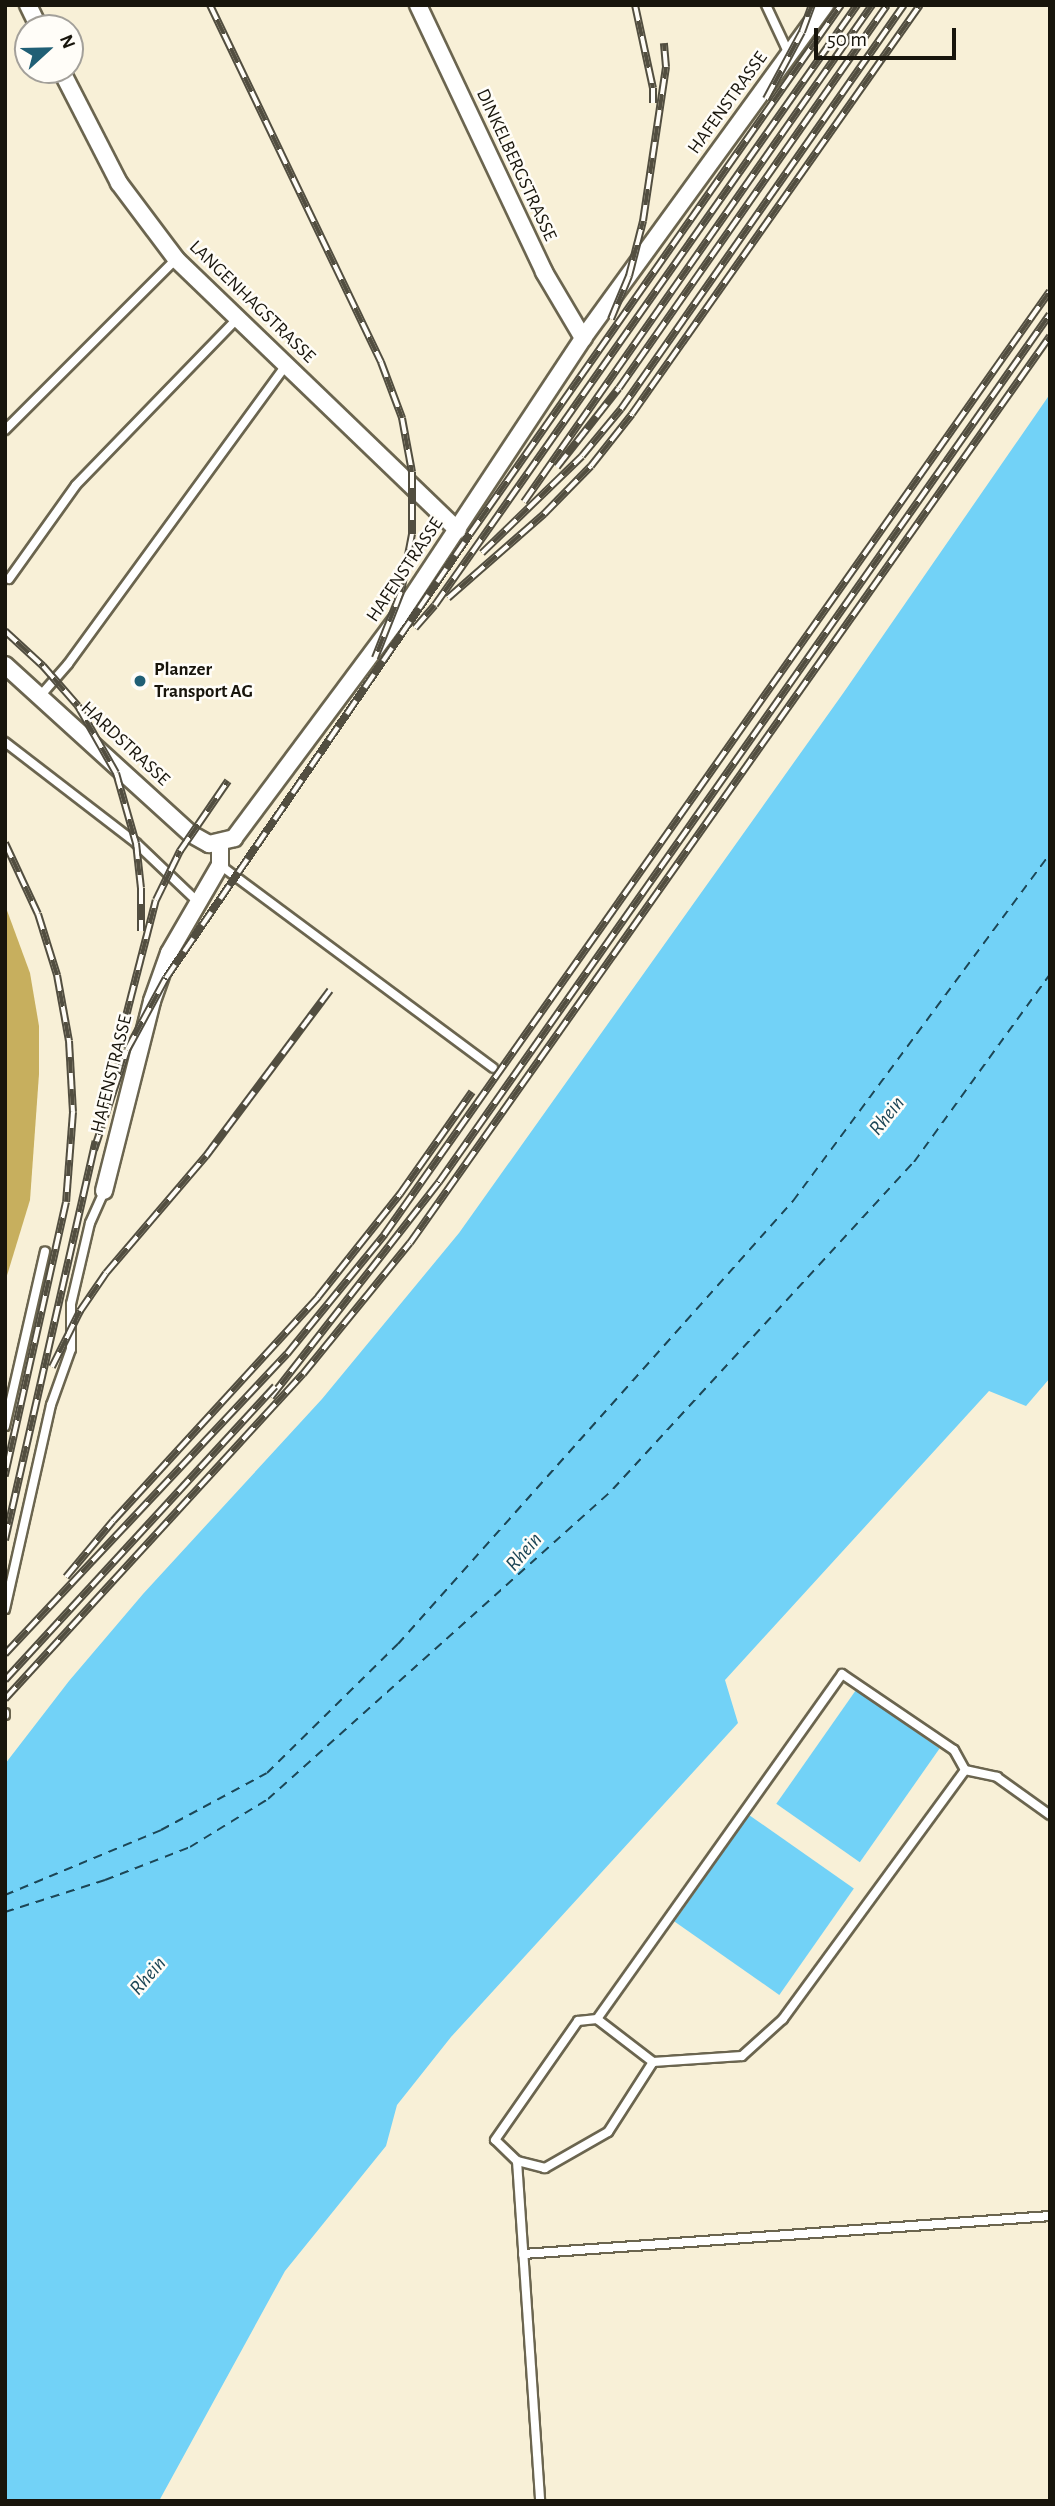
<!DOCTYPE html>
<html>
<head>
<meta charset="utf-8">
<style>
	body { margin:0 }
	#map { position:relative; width:1055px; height:2506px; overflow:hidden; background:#f8f0d7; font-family:"Alegreya Sans",sans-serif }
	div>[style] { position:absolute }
	.forest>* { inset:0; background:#c7af5e }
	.water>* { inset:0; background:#72d2f7; transform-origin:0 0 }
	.ferry>* { height:2px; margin-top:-1px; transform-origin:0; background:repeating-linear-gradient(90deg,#1c4656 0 9px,transparent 0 16px) }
	.roads { filter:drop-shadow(2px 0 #6b654f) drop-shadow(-2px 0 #6b654f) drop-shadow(0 2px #6b654f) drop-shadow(0 -2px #6b654f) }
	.service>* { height:8px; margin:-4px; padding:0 4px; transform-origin:4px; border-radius:4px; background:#fff }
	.minor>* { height:16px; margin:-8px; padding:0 8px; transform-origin:8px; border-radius:8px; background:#fff }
	.rail>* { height:8px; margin-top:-4px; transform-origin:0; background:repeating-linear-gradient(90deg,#fffdf8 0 16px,#524e40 0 32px); box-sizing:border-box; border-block:2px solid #524e40 }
	.dots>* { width:19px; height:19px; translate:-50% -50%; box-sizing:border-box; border:4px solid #fffdf8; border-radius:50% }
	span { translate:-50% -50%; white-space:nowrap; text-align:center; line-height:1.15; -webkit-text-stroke:5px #fffdf8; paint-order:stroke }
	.street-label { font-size:19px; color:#18150c }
	.poi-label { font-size:19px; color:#18150c; font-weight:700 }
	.left { translate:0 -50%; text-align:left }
	.water-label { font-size:21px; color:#1c4656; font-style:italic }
	.frame { position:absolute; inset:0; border:7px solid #18150c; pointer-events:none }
	.north { position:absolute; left:14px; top:14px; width:70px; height:70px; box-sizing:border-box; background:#fffdf8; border:2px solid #a3a09a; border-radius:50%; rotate:68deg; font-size:19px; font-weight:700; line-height:28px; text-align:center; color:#18150c }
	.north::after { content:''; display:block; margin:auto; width:24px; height:32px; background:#205f75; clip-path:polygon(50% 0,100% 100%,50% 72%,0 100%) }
	.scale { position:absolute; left:814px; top:28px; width:142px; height:32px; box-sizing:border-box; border:4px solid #18150c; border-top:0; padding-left:9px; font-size:21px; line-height:24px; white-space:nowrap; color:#18150c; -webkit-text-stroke:5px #fffdf8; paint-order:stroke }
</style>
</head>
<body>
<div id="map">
	<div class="forest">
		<div style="clip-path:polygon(5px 905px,30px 973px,39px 1026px,39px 1074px,30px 1200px,5px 1282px)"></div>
	</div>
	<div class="water">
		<div style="clip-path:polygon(1050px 394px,1050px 1378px,1026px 1406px,989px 1391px,725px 1680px,738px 1723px,451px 2037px,397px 2105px,386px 2146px,285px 2271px,159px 2501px,5px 2501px,5px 1764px,69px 1681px,143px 1594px,322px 1399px,459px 1233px,844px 692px)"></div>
		<div style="left:856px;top:1690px;width:102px;height:139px;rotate:35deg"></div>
		<div style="left:749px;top:1815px;width:128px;height:130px;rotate:35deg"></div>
	</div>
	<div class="ferry">
		<div style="left:5px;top:1895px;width:169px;rotate:-22.6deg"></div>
		<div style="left:161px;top:1830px;width:120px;rotate:-28.3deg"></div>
		<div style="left:267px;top:1773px;width:184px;rotate:-44.6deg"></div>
		<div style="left:398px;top:1644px;width:594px;rotate:-48.28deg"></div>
		<div style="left:793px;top:1201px;width:432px;rotate:-53.5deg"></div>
		<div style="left:5px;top:1912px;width:105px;rotate:-17.7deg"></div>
		<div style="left:105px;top:1880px;width:91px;rotate:-21.2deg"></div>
		<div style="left:190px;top:1847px;width:92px;rotate:-31.6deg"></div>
		<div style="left:268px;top:1799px;width:464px;rotate:-41.9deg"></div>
		<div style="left:613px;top:1489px;width:444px;rotate:-47.4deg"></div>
		<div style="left:914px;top:1162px;width:232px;rotate:-54.1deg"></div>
	</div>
	<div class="roads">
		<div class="service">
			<div style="left:766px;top:5px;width:54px;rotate:64.9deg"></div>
			<div style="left:5px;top:430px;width:242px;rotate:-45deg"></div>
			<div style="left:9px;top:579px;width:115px;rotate:-54.5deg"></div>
			<div style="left:76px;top:485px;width:233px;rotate:-45.9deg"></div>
			<div style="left:41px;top:695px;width:41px;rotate:-48.9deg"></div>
			<div style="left:68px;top:664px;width:370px;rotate:-53.9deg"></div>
			<div style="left:5px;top:742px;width:165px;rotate:37.6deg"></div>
			<div style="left:136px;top:843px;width:86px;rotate:43.6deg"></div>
			<div style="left:220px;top:865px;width:340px;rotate:36.6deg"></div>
			<div style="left:5px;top:1426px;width:179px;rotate:-77.1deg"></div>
			<div style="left:5px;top:1609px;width:209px;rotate:-77.3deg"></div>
			<div style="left:51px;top:1405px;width:59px;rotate:-70.3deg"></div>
			<div style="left:71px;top:1349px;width:45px;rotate:-90deg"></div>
			<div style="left:71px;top:1304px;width:83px;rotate:-76.8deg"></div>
			<div style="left:90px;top:1223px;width:35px;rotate:-66deg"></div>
			<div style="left:5px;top:1713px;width:2px;rotate:90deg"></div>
			<div style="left:597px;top:2019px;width:71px;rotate:37.5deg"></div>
			<div style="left:653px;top:2062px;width:89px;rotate:-3.9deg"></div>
			<div style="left:742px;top:2056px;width:55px;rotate:-42.1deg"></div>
			<div style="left:783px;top:2019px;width:308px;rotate:-53.8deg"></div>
			<div style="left:653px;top:2062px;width:83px;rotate:122.7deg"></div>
			<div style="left:608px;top:2132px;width:73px;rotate:150.3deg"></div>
			<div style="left:545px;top:2168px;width:29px;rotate:-166deg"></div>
			<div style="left:517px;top:2161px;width:30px;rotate:-136deg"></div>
			<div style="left:495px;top:2140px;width:145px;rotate:-55.1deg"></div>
			<div style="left:578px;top:2021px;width:19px;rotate:-6deg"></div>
			<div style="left:597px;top:2019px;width:423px;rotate:-54.6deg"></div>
			<div style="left:842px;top:1674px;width:135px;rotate:34.2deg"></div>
			<div style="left:954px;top:1750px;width:23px;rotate:61deg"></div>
			<div style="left:965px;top:1770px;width:33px;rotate:12deg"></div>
			<div style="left:997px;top:1777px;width:65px;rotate:35.6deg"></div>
			<div style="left:517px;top:2161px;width:341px;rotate:86.1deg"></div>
			<div style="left:523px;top:2254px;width:528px;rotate:-4.12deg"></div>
		</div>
		<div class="minor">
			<div style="left:28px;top:5px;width:25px;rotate:64deg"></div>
			<div style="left:418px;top:5px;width:295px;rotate:64.7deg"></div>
			<div style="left:544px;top:272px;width:77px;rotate:59.4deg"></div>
			<div style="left:61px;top:70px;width:127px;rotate:62.8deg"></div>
			<div style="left:119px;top:183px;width:95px;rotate:53.1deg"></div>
			<div style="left:176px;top:259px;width:391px;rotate:43.9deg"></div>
			<div style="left:5px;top:665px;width:251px;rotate:42.3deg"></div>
			<div style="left:191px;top:834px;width:21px;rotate:29deg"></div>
			<div style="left:209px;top:844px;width:26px;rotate:-13deg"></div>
			<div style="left:234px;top:838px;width:274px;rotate:-53.3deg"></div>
			<div style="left:398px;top:618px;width:336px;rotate:-56.5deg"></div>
			<div style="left:583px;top:338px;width:412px;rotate:-54deg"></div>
			<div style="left:104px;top:1191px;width:196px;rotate:-75.8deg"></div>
			<div style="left:152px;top:1001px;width:51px;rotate:-70.5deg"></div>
			<div style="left:169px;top:953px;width:102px;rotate:-59.9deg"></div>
			<div style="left:220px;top:865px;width:21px;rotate:-90deg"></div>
		</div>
	</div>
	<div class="rail">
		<div style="left:210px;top:5px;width:396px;rotate:64.4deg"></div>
		<div style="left:381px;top:362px;width:60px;rotate:69.4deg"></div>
		<div style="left:402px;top:418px;width:55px;rotate:79.5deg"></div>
		<div style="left:412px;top:472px;width:62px;rotate:90deg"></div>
		<div style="left:412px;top:534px;width:59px;rotate:100.7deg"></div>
		<div style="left:401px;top:592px;width:71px;rotate:111.5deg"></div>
		<div style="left:635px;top:5px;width:85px;rotate:77.8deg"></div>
		<div style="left:653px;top:88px;width:15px;rotate:90deg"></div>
		<div style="left:766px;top:99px;width:76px;rotate:-61.8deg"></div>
		<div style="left:802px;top:32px;width:29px;rotate:-70deg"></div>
		<div style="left:611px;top:319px;width:47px;rotate:-67.3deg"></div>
		<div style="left:629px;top:276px;width:57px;rotate:-75.7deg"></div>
		<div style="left:643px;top:221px;width:156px;rotate:-81.5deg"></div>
		<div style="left:666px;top:67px;width:24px;rotate:-95deg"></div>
		<div style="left:557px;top:467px;width:100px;rotate:-51.9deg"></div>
		<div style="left:619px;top:388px;width:467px;rotate:-55deg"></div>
		<div style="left:524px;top:502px;width:607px;rotate:-55deg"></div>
		<div style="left:482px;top:553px;width:139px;rotate:-44.1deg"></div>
		<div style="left:582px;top:456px;width:61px;rotate:-50.3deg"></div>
		<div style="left:621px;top:409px;width:493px;rotate:-55deg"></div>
		<div style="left:448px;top:598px;width:128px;rotate:-41.2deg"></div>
		<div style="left:544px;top:514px;width:67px;rotate:-45.6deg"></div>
		<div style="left:591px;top:466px;width:66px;rotate:-51.7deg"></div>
		<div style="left:632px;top:414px;width:500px;rotate:-54.85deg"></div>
		<div style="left:415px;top:628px;width:30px;rotate:-49deg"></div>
		<div style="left:435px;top:605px;width:734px;rotate:-54.88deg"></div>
		<div style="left:5px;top:631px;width:52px;rotate:42.6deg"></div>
		<div style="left:43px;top:666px;width:53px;rotate:48.8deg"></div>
		<div style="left:78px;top:706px;width:77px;rotate:60.4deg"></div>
		<div style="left:116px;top:773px;width:73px;rotate:74.1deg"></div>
		<div style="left:136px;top:843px;width:45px;rotate:83.7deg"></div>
		<div style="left:141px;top:888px;width:43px;rotate:90deg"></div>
		<div style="left:5px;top:843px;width:78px;rotate:65.1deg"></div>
		<div style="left:38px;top:914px;width:64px;rotate:72.7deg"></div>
		<div style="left:57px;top:975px;width:67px;rotate:79.7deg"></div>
		<div style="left:69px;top:1041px;width:71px;rotate:86.8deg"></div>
		<div style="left:73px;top:1112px;width:90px;rotate:94.4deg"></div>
		<div style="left:66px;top:1202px;width:281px;rotate:102.6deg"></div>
		<div style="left:114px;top:1063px;width:168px;rotate:-75.6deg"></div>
		<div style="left:156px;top:900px;width:55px;rotate:-63.9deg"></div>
		<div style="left:180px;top:851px;width:85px;rotate:-55.6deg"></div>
		<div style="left:94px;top:1150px;width:105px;rotate:-71.7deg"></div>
		<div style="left:127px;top:1050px;width:82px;rotate:-61.6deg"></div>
		<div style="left:166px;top:978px;width:538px;rotate:-55.6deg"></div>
		<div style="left:470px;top:534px;width:646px;rotate:-54.96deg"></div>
		<div style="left:52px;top:1367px;width:63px;rotate:-63.4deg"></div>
		<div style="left:80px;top:1311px;width:46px;rotate:-55.6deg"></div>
		<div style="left:106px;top:1273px;width:154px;rotate:-49.5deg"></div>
		<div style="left:206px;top:1156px;width:207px;rotate:-53.2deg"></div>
		<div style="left:271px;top:1397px;width:273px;rotate:-52deg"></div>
		<div style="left:439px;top:1182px;width:1061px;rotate:-54.86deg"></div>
		<div style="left:5px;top:1540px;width:409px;rotate:-77.2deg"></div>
		<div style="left:66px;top:1577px;width:73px;rotate:-50deg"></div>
		<div style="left:113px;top:1521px;width:304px;rotate:-47.5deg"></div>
		<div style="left:318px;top:1297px;width:132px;rotate:-51.5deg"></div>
		<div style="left:400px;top:1194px;width:125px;rotate:-54.8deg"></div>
		<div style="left:5px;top:1654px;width:412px;rotate:-46.8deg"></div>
		<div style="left:287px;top:1354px;width:154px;rotate:-50.8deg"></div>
		<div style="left:384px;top:1235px;width:1155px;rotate:-54.8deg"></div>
		<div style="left:5px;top:1680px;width:399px;rotate:-47.4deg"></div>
		<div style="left:5px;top:1699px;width:441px;rotate:-47.5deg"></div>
		<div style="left:303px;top:1374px;width:169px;rotate:-50.8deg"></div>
		<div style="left:410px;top:1243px;width:1110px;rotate:-54.79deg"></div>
	</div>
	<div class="dots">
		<div style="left:140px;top:681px;background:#205f75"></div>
	</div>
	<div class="street-label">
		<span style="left:728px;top:103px;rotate:-54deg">HAFENSTRASSE</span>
		<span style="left:516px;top:165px;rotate:65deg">DINKELBERGSTRASSE</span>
		<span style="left:252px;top:302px;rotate:44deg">LANGENHAGSTRASSE</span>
		<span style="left:405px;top:570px;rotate:-56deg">HAFENSTRASSE</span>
		<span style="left:125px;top:744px;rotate:43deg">HARDSTRASSE</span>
		<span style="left:112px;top:1074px;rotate:-76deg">HAFENSTRASSE</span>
	</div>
	<div class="poi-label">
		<span class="left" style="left:154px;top:681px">Planzer<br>Transport AG</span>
	</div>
	<div class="water-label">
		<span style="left:887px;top:1116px;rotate:-51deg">Rhein</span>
		<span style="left:524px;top:1552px;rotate:-49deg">Rhein</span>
		<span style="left:148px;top:1976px;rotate:-49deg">Rhein</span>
	</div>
	<div class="frame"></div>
	<div class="north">N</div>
	<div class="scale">50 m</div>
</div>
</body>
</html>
